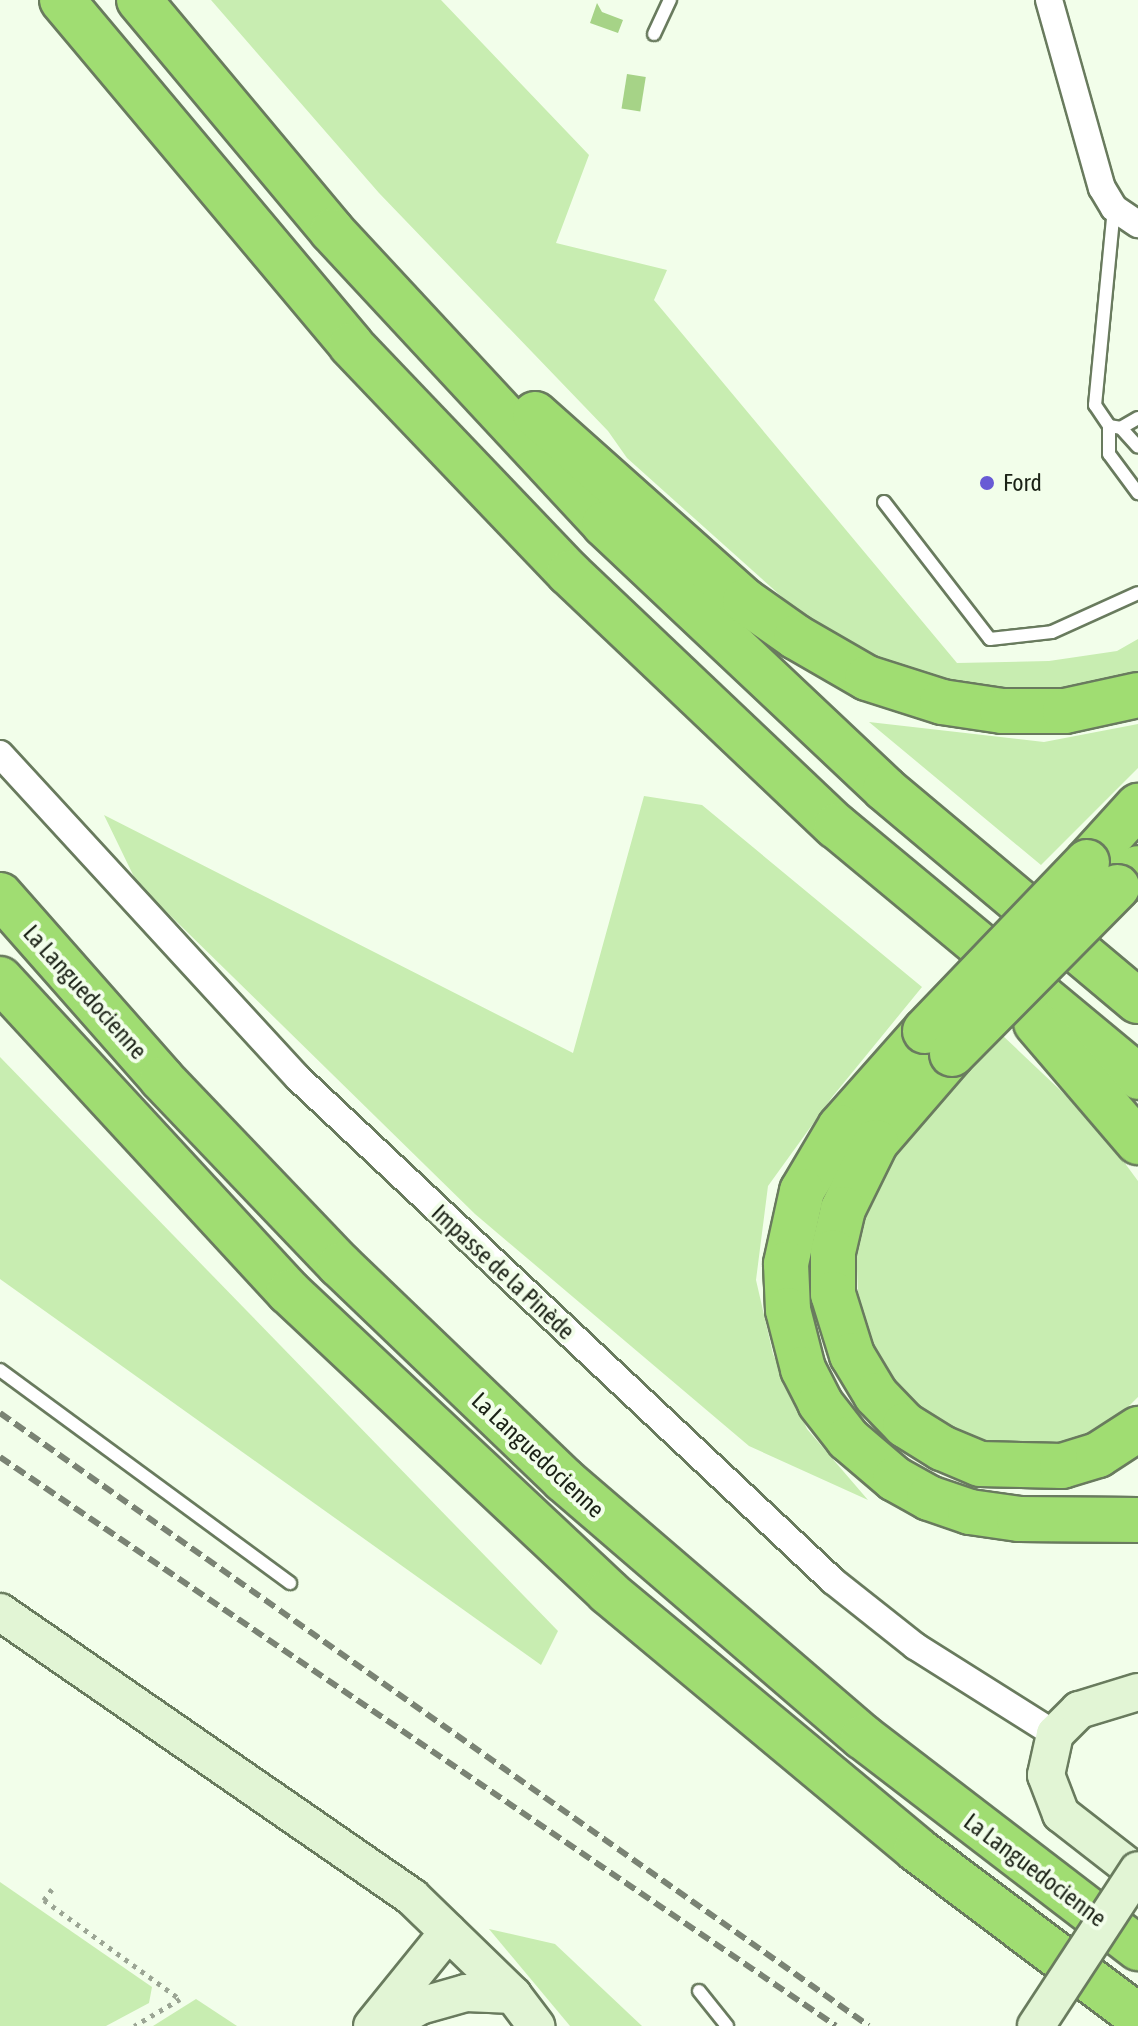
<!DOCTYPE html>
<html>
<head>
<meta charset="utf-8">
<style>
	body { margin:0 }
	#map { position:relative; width:1138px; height:2026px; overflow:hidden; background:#f2feea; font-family:"Asap Condensed",sans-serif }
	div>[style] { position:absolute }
	.green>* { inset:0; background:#c8edb1 }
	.water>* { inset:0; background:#a6d387; transform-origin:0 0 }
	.path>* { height:5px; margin-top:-2.5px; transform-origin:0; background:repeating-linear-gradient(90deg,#9ba594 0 4px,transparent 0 10px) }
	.roads { filter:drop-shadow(2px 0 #697b5e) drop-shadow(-2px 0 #697b5e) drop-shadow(0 2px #697b5e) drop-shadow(0 -2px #697b5e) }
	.lane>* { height:12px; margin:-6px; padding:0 6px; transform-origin:6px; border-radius:6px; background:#fff }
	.street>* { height:26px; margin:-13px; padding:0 13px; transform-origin:13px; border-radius:13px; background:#fff }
	.secondary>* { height:36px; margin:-18px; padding:0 18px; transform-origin:18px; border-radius:18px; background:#e2f5d5 }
	.highway>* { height:44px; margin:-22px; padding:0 22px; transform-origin:22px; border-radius:22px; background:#a0dd72 }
	.rail>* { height:6px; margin-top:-3px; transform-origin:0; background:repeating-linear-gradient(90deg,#7a8374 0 12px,transparent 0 18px) }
	.bridges { filter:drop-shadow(2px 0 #697b5e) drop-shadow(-2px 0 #697b5e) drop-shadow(0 2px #697b5e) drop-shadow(0 -2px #697b5e) }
	.secondary-bridge>* { height:36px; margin:-18px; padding:0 18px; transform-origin:18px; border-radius:18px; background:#e2f5d5 }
	.highway-bridge>* { height:44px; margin:-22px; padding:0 22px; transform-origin:22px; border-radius:22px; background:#a0dd72 }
	.dots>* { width:22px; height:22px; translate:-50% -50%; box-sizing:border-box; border:4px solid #f2feea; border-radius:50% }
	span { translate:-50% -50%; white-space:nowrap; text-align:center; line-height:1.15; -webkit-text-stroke:8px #f2feea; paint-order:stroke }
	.poi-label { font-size:24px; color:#1b2216 }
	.left { translate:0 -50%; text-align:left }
	.street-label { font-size:24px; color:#1b2216 }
</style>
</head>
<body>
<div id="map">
	<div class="green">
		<div style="clip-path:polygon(211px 0,441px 0,589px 155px,556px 243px,667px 270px,654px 300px,957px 663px,1049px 661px,1117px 651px,1138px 639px,1138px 676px,1104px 687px,1027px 691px,961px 687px,909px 674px,801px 614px,627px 458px,608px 431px,379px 193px)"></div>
		<div style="clip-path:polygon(869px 722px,1044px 742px,1138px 724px,1138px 768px,1041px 865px)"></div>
		<div style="clip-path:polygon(644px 796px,702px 805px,922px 987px,833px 1096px,768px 1186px,756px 1280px,773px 1354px,807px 1429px,868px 1500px,749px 1446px,475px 1214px,137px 883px,104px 815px,573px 1053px)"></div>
		<div style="clip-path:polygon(1001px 1034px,1096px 1124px,1138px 1181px,1138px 1397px,1112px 1423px,1056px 1445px,984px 1443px,921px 1410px,894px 1384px,859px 1315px,856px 1246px,866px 1209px,901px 1131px)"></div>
		<div style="clip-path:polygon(0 1057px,558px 1631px,541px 1665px,0 1279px)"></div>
		<div style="clip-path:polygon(0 1882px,152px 1987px,149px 2003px,106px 2026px,0 2026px)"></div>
		<div style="clip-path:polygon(489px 1929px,555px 1944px,642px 2026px,570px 2026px)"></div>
		<div style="clip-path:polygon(196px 1999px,237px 2026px,153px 2026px)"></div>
	</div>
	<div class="water">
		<div style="clip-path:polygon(597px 3px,602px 12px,623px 20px,618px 33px,590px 23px)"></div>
		<div style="left:627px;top:74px;width:19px;height:35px;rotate:9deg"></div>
	</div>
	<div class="path">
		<div style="left:52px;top:1889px;width:14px;rotate:126deg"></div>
		<div style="left:44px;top:1900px;width:168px;rotate:36.1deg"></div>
		<div style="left:180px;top:1999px;width:53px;rotate:149.6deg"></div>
	</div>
	<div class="roads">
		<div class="lane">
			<div style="left:654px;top:34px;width:38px;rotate:-65deg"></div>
			<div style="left:1114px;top:208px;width:198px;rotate:95.5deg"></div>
			<div style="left:1095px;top:405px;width:25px;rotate:56deg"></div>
			<div style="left:1109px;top:426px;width:12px;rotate:9deg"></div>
			<div style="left:1138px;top:418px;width:20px;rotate:150deg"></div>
			<div style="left:1121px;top:428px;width:25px;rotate:48deg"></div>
			<div style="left:1109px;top:426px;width:28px;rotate:90deg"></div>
			<div style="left:1109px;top:454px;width:49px;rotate:53.4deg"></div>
			<div style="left:884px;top:502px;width:173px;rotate:52.3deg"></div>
			<div style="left:990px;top:639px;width:62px;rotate:-6.4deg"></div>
			<div style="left:1052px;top:632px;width:94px;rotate:-24.4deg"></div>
			<div style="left:0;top:1370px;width:360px;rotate:36.3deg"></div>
			<div style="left:699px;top:1991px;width:45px;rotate:51.3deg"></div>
		</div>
		<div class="street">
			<div style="left:1049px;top:0;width:195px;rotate:74.3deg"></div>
			<div style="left:1102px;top:188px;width:23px;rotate:59deg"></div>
			<div style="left:1114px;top:208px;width:29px;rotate:34deg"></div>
			<div style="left:0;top:754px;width:440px;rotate:47.4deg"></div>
			<div style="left:298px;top:1078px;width:734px;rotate:43.23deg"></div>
			<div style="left:833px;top:1581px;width:105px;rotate:38.4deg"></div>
			<div style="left:915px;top:1646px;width:165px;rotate:32.2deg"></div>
		</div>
		<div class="secondary">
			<div style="left:0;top:1612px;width:501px;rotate:34.67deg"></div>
			<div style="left:412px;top:1897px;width:141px;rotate:44.1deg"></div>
			<div style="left:513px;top:1995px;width:39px;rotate:53deg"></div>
			<div style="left:1138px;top:1692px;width:62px;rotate:163deg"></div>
			<div style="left:1079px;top:1710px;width:34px;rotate:135deg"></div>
			<div style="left:1055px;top:1734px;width:42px;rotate:102.4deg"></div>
			<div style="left:1046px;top:1775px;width:42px;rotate:69deg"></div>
			<div style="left:1061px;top:1814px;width:98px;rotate:37.9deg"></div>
			<div style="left:372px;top:2026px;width:121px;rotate:-51deg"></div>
			<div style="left:385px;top:2026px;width:40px;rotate:-29.7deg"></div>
			<div style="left:420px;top:2006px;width:48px;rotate:-15.8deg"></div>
			<div style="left:466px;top:1993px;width:47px;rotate:2.4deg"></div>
		</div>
		<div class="highway">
			<div style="left:62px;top:0;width:450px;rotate:50deg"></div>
			<div style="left:351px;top:345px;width:315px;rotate:46.3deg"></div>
			<div style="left:569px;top:573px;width:368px;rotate:43.5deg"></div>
			<div style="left:836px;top:826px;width:393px;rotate:39.7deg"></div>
			<div style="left:139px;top:0;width:301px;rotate:50.1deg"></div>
			<div style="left:332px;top:231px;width:400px;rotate:47.1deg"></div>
			<div style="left:604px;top:524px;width:386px;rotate:43.3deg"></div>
			<div style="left:885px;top:789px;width:330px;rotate:40deg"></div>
			<div style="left:535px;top:414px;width:281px;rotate:41.7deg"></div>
			<div style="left:745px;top:601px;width:62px;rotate:35.2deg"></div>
			<div style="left:796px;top:637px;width:82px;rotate:30deg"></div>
			<div style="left:867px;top:678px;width:79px;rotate:17.7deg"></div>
			<div style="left:942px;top:702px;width:61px;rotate:8.5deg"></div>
			<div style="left:1002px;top:711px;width:63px"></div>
			<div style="left:1065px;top:711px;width:75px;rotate:-12.4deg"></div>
			<div style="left:1087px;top:862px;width:76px;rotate:-47.7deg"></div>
			<div style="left:1117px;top:887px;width:28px;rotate:-42deg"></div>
			<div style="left:0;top:895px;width:245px;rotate:48.6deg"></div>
			<div style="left:162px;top:1079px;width:257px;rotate:46.3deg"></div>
			<div style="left:340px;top:1265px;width:310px;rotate:43.8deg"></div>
			<div style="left:564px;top:1480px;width:394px;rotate:40.7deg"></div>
			<div style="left:863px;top:1737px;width:347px;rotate:37.5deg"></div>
			<div style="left:0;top:979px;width:426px;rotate:47.3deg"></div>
			<div style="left:289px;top:1292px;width:438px;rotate:43.2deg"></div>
			<div style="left:608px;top:1592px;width:401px;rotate:39.8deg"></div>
			<div style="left:916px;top:1849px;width:278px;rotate:37deg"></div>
			<div style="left:1036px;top:1023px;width:157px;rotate:49.4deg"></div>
			<div style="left:925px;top:1031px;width:128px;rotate:131.5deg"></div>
			<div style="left:840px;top:1127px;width:74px;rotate:120.7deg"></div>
			<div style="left:802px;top:1191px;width:75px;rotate:102.4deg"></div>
			<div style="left:786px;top:1264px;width:46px;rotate:87.5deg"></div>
			<div style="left:788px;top:1310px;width:61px;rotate:75.7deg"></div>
			<div style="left:803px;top:1369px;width:38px;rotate:63deg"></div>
			<div style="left:820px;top:1403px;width:46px;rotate:52.1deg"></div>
			<div style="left:848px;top:1439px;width:62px;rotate:40.4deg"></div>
			<div style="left:895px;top:1479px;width:39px;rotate:29deg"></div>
			<div style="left:929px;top:1498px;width:43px;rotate:18.9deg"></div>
			<div style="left:970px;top:1512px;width:49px;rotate:8.1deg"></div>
			<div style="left:1019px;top:1519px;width:119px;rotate:0.5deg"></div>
			<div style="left:952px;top:1054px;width:116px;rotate:130.8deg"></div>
			<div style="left:876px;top:1142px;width:75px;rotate:116.2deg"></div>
			<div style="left:843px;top:1209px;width:44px;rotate:103.1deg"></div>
			<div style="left:833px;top:1252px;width:42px;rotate:90deg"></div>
			<div style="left:833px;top:1294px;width:64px;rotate:72.7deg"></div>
			<div style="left:852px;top:1355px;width:47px;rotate:59deg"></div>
			<div style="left:876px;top:1395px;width:42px;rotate:46deg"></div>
			<div style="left:905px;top:1425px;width:44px;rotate:31.9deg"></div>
			<div style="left:942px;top:1448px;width:41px;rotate:22.8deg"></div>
			<div style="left:980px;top:1464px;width:82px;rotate:1.4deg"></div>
			<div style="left:1062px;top:1466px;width:38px;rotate:-17deg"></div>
			<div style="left:1098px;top:1455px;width:48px;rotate:-33deg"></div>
		</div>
	</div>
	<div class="rail">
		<div style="left:0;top:1413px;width:1063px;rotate:35.2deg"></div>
		<div style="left:0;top:1457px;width:1011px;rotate:34.24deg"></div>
	</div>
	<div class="bridges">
		<div class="secondary-bridge">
			<div style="left:1036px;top:2026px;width:186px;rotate:-56.8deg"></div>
		</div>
		<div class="highway-bridge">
			<div style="left:925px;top:1031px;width:234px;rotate:-46.2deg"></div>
			<div style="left:952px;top:1054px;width:235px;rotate:-45.3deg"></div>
		</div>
	</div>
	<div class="dots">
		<div style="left:987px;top:483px;background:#685bd5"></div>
	</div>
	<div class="poi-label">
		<span class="left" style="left:1003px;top:483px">Ford</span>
	</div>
	<div class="street-label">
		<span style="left:85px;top:992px;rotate:48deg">La Languedocienne</span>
		<span style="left:503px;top:1272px;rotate:43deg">Impasse de la Pinède</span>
		<span style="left:538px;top:1455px;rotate:43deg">La Languedocienne</span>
		<span style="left:1035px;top:1870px;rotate:37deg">La Languedocienne</span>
	</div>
</div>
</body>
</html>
